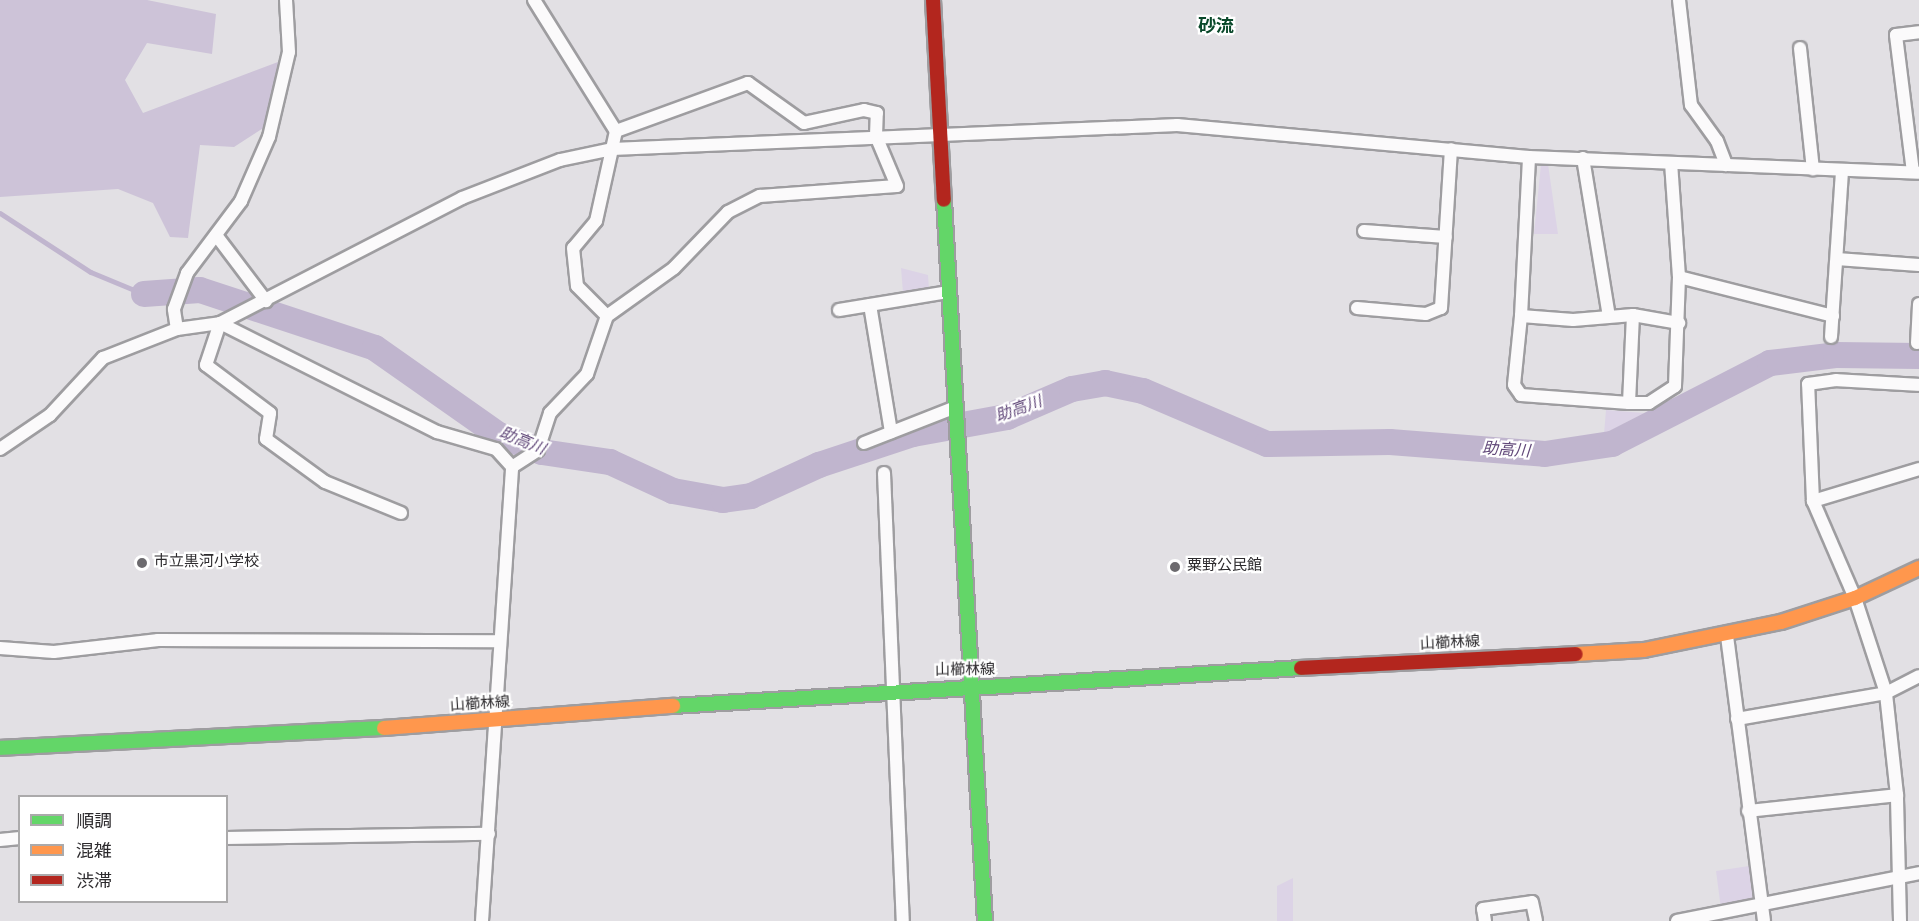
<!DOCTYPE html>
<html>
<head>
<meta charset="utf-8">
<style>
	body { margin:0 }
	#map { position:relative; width:1919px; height:921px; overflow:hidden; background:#e2e0e4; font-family:Overpass,"Noto Sans JP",sans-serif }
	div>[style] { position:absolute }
	.green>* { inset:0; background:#dcd3e6 }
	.forest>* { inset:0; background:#cdc3d8 }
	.stream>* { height:4.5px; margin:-2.25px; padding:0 2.25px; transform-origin:2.25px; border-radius:2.25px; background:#c0b5ce }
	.river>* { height:26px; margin:-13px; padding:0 13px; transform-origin:13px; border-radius:13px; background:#c0b5ce }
	.roads { filter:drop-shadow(2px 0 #9e9da0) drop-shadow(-2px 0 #9e9da0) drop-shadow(0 2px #9e9da0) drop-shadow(0 -2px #9e9da0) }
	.street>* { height:12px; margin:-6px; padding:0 6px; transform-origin:6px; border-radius:6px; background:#fbfafb }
	.fast>* { height:14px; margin:-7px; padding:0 7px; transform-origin:7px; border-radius:7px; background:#63d668 }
	.slow>* { height:14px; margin:-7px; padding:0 7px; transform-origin:7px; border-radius:7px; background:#ff974d }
	.jam>* { height:14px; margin:-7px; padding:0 7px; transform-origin:7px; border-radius:7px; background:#b3261e }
	.dots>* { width:16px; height:16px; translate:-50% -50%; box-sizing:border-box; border:3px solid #fff; border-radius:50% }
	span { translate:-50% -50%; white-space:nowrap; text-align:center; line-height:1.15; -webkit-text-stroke:4.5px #fff; paint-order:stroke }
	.poi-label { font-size:15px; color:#2d2b2e }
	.left { translate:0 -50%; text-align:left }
	.street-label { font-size:15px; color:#2d2b2e }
	.water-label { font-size:16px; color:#614879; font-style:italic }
	.quarter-label { font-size:18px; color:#09482a; font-weight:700 }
	.legend { position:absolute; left:18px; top:795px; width:210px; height:108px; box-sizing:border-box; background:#fff; border:2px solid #abaaab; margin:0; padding:8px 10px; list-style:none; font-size:18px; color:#2d2b2e }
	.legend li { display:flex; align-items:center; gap:12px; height:30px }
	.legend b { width:30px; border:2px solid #abaaab }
</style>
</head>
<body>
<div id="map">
	<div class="green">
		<div style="clip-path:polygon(1541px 164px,1548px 164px,1558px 234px,1534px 234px)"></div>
		<div style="clip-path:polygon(901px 268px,928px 275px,929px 289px,903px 293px)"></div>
		<div style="clip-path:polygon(1606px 410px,1644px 413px,1604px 434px)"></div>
		<div style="clip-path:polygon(1749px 866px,1753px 897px,1743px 905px,1721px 909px,1716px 871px)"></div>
		<div style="clip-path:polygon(1293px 878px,1293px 921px,1277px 921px,1277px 886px)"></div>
	</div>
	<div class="forest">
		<div style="clip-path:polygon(0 0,147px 0,216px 14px,212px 54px,147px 43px,125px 80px,143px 113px,278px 62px,265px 127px,234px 147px,200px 145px,188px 238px,170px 237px,153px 203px,118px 189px,0 197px)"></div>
	</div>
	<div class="stream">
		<div style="left:0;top:213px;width:108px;rotate:33deg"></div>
		<div style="left:91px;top:272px;width:57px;rotate:22.5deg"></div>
	</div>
	<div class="river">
		<div style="left:144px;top:294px;width:56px;rotate:-4.1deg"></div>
		<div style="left:200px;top:290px;width:184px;rotate:18.3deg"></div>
		<div style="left:375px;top:348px;width:151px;rotate:35.1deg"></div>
		<div style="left:499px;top:435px;width:46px;rotate:21.6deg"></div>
		<div style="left:542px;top:452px;width:69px;rotate:8.4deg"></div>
		<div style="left:610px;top:462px;width:69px;rotate:24.7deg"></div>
		<div style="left:673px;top:491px;width:51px;rotate:10.2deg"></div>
		<div style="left:723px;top:500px;width:28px;rotate:-8deg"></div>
		<div style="left:751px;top:496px;width:75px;rotate:-24.5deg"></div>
		<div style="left:819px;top:465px;width:99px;rotate:-18.3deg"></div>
		<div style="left:913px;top:434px;width:96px;rotate:-10.3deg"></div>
		<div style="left:1007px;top:417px;width:71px;rotate:-23.3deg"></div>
		<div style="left:1072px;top:389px;width:34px;rotate:-10deg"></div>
		<div style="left:1105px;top:383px;width:39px;rotate:12deg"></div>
		<div style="left:1143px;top:391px;width:135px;rotate:23.1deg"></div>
		<div style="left:1267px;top:444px;width:123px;rotate:-0.9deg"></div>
		<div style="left:1390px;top:442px;width:155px;rotate:4.4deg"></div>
		<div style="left:1545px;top:454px;width:68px;rotate:-8.5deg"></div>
		<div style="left:1612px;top:444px;width:178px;rotate:-27.1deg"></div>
		<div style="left:1770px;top:363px;width:66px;rotate:-6.9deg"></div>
		<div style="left:1836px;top:355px;width:83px;rotate:0.7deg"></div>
	</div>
	<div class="roads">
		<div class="street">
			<div style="left:534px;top:0;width:155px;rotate:58deg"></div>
			<div style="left:616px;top:131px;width:92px;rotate:102.5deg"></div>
			<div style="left:596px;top:221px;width:35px;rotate:130deg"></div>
			<div style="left:573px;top:248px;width:38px;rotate:84deg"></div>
			<div style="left:577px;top:286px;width:42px;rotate:45deg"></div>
			<div style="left:1679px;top:0;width:106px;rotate:83.5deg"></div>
			<div style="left:1691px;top:105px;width:44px;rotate:54.2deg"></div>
			<div style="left:1717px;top:141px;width:26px;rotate:69deg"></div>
			<div style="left:1800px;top:48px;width:122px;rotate:83.9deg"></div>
			<div style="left:1583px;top:158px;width:160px;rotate:80.7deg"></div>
			<div style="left:1913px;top:172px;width:138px;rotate:-97.1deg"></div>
			<div style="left:1896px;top:35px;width:23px;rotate:-7deg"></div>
			<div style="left:1364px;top:231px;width:82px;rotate:4.2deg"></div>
			<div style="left:216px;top:235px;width:83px;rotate:52.9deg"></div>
			<div style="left:1837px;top:259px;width:82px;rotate:4.2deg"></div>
			<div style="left:1679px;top:277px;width:159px;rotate:14.2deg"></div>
			<div style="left:870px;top:305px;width:129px;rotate:80.6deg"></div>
			<div style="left:1357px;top:308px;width:69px;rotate:5deg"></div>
			<div style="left:1426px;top:314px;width:16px;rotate:-22deg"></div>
			<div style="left:1441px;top:308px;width:159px;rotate:-86.4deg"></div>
			<div style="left:839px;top:310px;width:110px;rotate:-9.4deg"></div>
			<div style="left:1633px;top:315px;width:47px;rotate:9.9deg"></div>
			<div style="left:1521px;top:316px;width:159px;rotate:-87.1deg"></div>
			<div style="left:177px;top:329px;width:20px;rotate:-99deg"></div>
			<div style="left:174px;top:309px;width:38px;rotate:-70deg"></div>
			<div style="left:187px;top:273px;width:90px;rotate:-53.1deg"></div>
			<div style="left:241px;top:201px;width:70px;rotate:-66.4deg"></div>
			<div style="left:269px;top:137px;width:87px;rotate:-76.8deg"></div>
			<div style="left:289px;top:52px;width:52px;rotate:-93.3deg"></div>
			<div style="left:1831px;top:337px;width:165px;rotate:-86.2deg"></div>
			<div style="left:1917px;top:343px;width:39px;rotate:-87deg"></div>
			<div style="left:1629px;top:403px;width:88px;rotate:-87.4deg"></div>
			<div style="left:1633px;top:315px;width:60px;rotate:175.2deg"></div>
			<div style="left:1573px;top:320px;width:52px;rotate:-175.6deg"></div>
			<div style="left:1521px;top:316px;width:69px;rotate:95.8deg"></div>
			<div style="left:1514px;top:385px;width:12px;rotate:55deg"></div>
			<div style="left:1521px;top:395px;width:108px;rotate:4.2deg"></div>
			<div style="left:1629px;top:403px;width:20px"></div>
			<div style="left:1649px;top:403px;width:31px;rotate:-33deg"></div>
			<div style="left:1675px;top:386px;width:109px;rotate:-87.9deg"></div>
			<div style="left:1679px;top:277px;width:113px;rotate:-94deg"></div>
			<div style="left:864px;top:443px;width:99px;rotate:-21.4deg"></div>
			<div style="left:0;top:449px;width:60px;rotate:-34.2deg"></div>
			<div style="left:50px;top:415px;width:78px;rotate:-47.1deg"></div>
			<div style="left:103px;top:358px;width:79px;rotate:-21.4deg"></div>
			<div style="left:177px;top:329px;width:43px;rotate:-7.9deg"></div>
			<div style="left:220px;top:323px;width:272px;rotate:-27.3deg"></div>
			<div style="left:462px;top:198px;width:105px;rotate:-21.2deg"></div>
			<div style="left:560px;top:160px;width:53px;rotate:-11.9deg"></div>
			<div style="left:612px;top:149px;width:566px;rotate:-2.43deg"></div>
			<div style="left:1177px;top:125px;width:353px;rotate:5.2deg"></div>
			<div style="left:1529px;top:157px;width:390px;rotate:2.3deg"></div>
			<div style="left:884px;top:473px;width:448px;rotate:87.6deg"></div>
			<div style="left:1813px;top:501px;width:111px;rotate:-16.8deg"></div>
			<div style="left:401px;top:513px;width:82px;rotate:-157.8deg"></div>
			<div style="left:325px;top:482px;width:73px;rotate:-143.9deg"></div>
			<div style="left:266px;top:439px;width:26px;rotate:-81deg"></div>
			<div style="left:270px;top:413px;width:80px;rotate:-143.1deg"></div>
			<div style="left:206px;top:365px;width:44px;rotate:-71.6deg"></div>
			<div style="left:220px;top:323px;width:243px;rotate:26.7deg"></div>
			<div style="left:437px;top:432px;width:61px;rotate:16.1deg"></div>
			<div style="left:496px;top:449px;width:24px;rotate:48deg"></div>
			<div style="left:1727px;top:636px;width:287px;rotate:82.6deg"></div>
			<div style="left:0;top:648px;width:54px;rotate:4.2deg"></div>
			<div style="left:54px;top:652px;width:105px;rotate:-6.6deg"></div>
			<div style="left:158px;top:640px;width:341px;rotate:0.2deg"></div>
			<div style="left:1737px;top:719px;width:151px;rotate:-9.9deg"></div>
			<div style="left:1886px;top:693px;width:37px;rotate:-27deg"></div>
			<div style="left:1748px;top:811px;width:150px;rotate:-6.1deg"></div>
			<div style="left:226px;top:838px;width:263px;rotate:-0.9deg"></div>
			<div style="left:0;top:840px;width:20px;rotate:-6deg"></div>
			<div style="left:482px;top:921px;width:455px;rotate:-86.2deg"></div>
			<div style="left:512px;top:467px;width:31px;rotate:-33deg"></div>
			<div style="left:538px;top:450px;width:39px;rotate:-72deg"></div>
			<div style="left:550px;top:413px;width:54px;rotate:-46.5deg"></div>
			<div style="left:587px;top:374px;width:61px;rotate:-71deg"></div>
			<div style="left:607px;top:316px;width:82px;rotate:-35.6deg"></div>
			<div style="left:674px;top:268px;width:78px;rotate:-46deg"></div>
			<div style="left:728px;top:212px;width:36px;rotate:-27deg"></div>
			<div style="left:760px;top:196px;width:137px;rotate:-4.2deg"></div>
			<div style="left:897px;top:186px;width:54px;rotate:-112.8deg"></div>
			<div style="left:876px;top:136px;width:23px;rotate:-88deg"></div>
			<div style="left:877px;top:113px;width:13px;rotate:-167deg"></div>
			<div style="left:864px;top:110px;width:61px;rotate:167.8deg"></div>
			<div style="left:804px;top:123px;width:69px;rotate:-144.5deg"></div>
			<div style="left:748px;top:83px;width:140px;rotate:160deg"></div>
			<div style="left:1485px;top:921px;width:12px;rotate:-99deg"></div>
			<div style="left:1483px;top:909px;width:49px;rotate:-8.1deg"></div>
			<div style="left:1532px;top:902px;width:19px;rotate:78deg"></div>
			<div style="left:1677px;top:921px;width:247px;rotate:-11.2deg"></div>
			<div style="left:1900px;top:921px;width:126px;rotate:-91.4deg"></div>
			<div style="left:1897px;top:795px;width:103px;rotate:-96.2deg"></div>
			<div style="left:1886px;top:693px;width:100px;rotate:-108.1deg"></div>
			<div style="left:1855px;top:598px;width:106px;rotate:-113.4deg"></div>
			<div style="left:1813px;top:501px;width:117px;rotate:-92.4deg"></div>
			<div style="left:1808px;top:384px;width:28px;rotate:-8deg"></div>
			<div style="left:1836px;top:380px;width:83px;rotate:3.4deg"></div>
		</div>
		<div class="fast">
			<div style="left:944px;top:200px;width:722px;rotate:86.75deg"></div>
			<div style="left:673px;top:706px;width:629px;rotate:-3.46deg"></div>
			<div style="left:0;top:748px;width:385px;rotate:-3deg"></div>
		</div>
		<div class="slow">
			<div style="left:1576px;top:654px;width:68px;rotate:-3.4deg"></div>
			<div style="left:1644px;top:650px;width:140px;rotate:-11.6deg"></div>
			<div style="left:1781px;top:622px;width:78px;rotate:-18deg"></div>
			<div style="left:1855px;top:598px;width:71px;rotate:-25.1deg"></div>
			<div style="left:384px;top:728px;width:290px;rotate:-4.4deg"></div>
		</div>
		<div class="jam">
			<div style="left:933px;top:0;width:200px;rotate:86.9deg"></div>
			<div style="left:1301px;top:668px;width:275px;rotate:-2.9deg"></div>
		</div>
	</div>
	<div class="dots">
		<div style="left:142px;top:563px;background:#6c6a6e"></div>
		<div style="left:1175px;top:567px;background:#6c6a6e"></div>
	</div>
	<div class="poi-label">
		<span class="left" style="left:154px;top:563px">市立黒河小学校</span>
		<span class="left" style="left:1187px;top:567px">粟野公民館</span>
	</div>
	<div class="street-label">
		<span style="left:1450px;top:644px;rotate:-3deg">山櫛林線</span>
		<span style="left:965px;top:671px;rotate:-1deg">山櫛林線</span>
		<span style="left:480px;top:705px;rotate:-4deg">山櫛林線</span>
	</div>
	<div class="water-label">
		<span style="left:1019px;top:410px;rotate:-20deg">助高川</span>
		<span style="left:522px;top:442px;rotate:22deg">助高川</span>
		<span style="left:1506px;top:451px;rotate:4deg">助高川</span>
	</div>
	<div class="quarter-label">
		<span style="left:1216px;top:28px">砂流</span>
	</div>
	<ul class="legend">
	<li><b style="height:8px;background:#63d668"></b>順調</li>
	<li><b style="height:8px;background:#ff974d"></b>混雑</li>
	<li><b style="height:8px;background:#b3261e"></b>渋滞</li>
	</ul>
</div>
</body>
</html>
